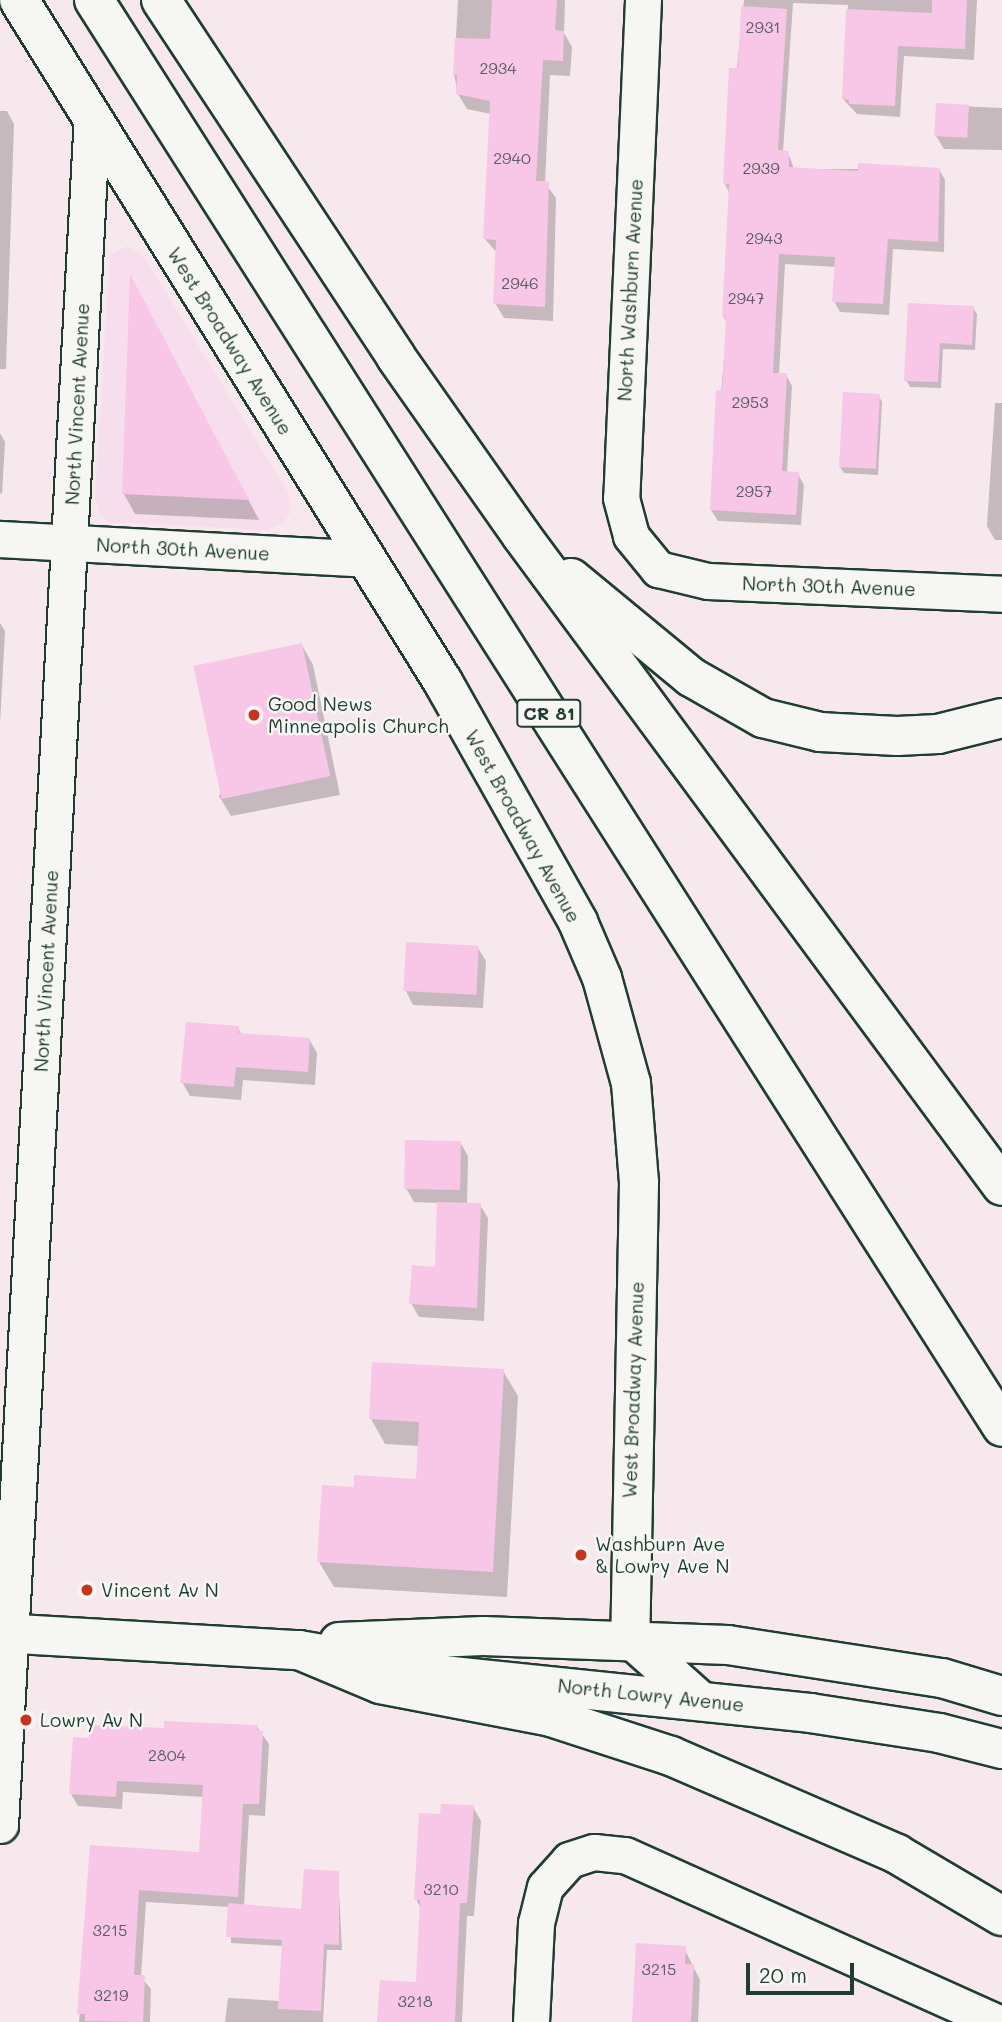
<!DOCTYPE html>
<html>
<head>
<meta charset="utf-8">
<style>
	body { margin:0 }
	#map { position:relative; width:1002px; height:2022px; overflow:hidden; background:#f7e8ee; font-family:Mali,sans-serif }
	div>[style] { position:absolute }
	.built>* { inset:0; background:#f7deec }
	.shadow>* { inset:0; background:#0003 }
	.building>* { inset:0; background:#f8c6e6; transform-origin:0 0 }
	.roads { filter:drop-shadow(2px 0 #1f3d34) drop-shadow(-2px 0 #1f3d34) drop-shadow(0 2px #1f3d34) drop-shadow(0 -2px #1f3d34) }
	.street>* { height:35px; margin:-17.5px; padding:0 17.5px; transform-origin:17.5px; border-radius:17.5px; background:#f6f6f2 }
	.secondary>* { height:38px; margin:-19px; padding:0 19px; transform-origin:19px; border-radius:19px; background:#f6f6f2 }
	.primary>* { height:38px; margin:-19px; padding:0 19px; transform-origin:19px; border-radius:19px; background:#f6f6f2 }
	.dots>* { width:19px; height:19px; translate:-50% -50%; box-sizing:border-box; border:4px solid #f6f6f2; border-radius:50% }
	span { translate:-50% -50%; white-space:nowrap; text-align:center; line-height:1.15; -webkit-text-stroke:5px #f6f6f2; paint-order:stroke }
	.number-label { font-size:16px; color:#555f60 }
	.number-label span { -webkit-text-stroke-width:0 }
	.shield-label span { padding:2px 5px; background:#f6f6f2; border:2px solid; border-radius:5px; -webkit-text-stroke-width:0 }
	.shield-label { font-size:18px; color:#1f3d34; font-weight:700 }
	.street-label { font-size:19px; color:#1f3d34 }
	.poi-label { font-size:19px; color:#1f3d34 }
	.left { translate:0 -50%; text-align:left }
	.scale { position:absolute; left:746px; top:1963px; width:108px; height:32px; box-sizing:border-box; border:4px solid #1f3d34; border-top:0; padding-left:9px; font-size:21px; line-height:24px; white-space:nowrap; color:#1f3d34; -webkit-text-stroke:5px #f6f6f2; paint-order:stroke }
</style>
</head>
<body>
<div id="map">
	<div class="built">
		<div style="clip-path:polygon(127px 246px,143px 255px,289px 494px,290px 513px,283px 523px,267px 530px,108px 522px,101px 516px,95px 498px,110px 254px)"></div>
	</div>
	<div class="shadow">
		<div style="clip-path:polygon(458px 0,565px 0,564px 33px,572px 47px,570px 76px,550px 75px,545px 183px,556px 198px,553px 321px,504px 318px,495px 303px,498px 254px,485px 239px,491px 114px,467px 109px,458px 94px,454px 74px)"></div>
		<div style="clip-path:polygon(744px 0,977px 0,974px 60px,904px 56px,900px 117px,857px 114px,843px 99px,848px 5px,793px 3px,783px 152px,788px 152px,794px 169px,939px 169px,945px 180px,944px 252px,893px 249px,889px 315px,840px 312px,834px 301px,836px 267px,785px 264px,779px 375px,786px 375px,792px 386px,787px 473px,798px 474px,804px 485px,801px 525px,718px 521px,711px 510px,727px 323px,724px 317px,730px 194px,725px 184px)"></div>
		<div style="clip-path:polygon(938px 105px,1002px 108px,1002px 150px,944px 149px,936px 136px)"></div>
		<div style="clip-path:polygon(0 111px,7px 111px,14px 124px,6px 369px,0 369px)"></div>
		<div style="clip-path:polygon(141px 296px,259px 520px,135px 514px,124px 494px)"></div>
		<div style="clip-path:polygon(910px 305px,973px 308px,977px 314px,975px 350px,943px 349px,941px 388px,910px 387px,906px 380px)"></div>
		<div style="clip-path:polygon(879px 396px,882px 402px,878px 475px,844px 473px,840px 467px)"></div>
		<div style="clip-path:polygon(995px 403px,1002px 403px,1002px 540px,995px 540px,987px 526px)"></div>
		<div style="clip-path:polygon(0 433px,5px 442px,2px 494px,0 493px)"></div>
		<div style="clip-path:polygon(0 623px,5px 631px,0 724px)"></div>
		<div style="clip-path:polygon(302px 645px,313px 665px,340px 795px,231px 816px,219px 796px)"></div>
		<div style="clip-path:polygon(478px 948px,486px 961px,483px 1008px,413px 1005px,406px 991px)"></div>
		<div style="clip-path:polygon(238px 1028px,242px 1035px,309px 1039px,317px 1053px,315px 1085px,243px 1080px,241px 1100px,190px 1096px,182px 1082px)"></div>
		<div style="clip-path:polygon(460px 1142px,468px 1156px,467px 1205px,480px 1205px,488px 1218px,484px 1321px,419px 1317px,411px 1303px,437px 1269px,439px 1203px,414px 1202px,406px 1188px)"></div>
		<div style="clip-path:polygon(503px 1371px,518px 1396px,507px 1597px,334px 1587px,319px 1562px,356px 1489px,417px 1481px,419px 1446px,385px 1444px,371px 1419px)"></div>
		<div style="clip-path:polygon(257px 1727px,269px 1744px,265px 1816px,249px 1815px,244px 1906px,303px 1911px,338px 1873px,342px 1950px,327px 1950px,323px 2022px,225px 2022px,228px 1998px,280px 2001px,283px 1946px,231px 1943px,230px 1907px,146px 1902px,141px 1977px,151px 1989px,150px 2022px,79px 2022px,92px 1847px,201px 1854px,204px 1797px,123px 1792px,122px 1809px,78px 1806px,71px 1794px,91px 1740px,166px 1730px)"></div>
		<div style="clip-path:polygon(473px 1807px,481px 1821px,474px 1916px,467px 1916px,462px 2022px,379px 2022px,418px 1984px,421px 1909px,416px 1899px,442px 1816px)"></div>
		<div style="clip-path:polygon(684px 1948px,700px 1980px,698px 2022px,632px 2022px)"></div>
	</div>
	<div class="building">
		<div style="clip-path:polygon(492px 0,557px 0,555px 30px,564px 31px,563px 61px,543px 60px,536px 181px,549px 181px,545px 307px,493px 304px,496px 240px,483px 239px,490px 101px,456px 94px,457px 75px,453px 75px,455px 38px,490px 39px)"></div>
		<div style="clip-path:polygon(932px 0,967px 0,965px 49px,898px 46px,895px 106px,849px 104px,849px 100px,842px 99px,846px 9px,932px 13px)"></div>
		<div style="clip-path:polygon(741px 6px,787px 9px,778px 150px,789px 151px,789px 167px,858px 171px,858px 163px,940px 168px,938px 242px,888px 239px,883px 304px,832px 302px,835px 257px,779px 254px,773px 373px,787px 373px,782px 471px,799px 472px,796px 515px,710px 510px,716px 390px,722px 390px,726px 317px,722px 317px,729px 184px,723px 184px,729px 68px,738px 68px)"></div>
		<div style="left:936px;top:103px;width:33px;height:33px;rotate:3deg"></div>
		<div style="clip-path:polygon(130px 274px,249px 500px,122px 494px)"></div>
		<div style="clip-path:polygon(908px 303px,974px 306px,972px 345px,940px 343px,938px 382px,904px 381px)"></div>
		<div style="left:843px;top:392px;width:37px;height:75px;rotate:3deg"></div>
		<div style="left:302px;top:643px;width:136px;height:111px;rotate:78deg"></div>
		<div style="left:406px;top:942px;width:73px;height:49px;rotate:3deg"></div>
		<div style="clip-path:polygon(186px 1022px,239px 1026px,239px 1033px,310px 1038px,308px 1072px,236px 1067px,234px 1087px,180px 1083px)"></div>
		<div style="left:405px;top:1140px;width:56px;height:49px;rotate:1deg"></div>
		<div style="clip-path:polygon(437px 1202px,481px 1203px,477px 1308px,409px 1304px,412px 1265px,435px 1267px)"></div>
		<div style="clip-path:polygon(372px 1362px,504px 1369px,493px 1572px,317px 1562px,322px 1485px,354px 1487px,354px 1475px,416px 1479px,419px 1422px,369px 1419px)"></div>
		<div style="clip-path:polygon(164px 1721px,258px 1725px,257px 1730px,263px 1731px,259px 1804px,243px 1804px,238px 1897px,139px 1890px,134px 1975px,145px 1975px,143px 2022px,85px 2021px,85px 2014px,77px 2014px,90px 1845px,199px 1852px,203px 1785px,117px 1781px,116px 1797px,69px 1794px,73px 1737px,89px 1738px,90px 1725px,164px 1728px)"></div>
		<div style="clip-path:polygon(441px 1804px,474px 1805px,467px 1903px,460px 1903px,455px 2022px,377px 2022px,380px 1980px,416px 1982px,420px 1900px,414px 1900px,419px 1813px,440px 1814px)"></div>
		<div style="clip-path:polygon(304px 1869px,339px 1871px,339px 1945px,324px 1944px,321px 2011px,278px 2009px,282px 1940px,226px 1937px,228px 1903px,301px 1909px)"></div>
		<div style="clip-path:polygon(636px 1943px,686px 1946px,685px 1964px,694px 1964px,691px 2022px,632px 2022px)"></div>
	</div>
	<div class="roads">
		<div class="street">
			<div style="left:643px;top:0;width:498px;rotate:92.5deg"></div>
			<div style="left:621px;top:498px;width:39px;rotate:75deg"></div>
			<div style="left:631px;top:536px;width:43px;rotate:50.7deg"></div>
			<div style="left:658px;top:569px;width:51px;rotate:13.5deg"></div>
			<div style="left:708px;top:581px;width:294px;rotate:2.5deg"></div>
			<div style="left:0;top:539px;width:368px;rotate:3.1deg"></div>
			<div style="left:0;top:1825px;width:1711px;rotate:-86.92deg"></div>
			<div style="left:531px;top:2022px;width:99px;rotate:-87.1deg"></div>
			<div style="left:536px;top:1923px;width:37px;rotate:-76deg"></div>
			<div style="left:545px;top:1887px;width:36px;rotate:-48deg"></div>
			<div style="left:569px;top:1860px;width:26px;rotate:-18deg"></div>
			<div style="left:594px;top:1852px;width:31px;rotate:6deg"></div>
			<div style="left:625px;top:1855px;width:407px;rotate:24.2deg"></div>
		</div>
		<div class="secondary">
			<div style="left:19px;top:0;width:803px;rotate:58.13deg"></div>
			<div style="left:443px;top:682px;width:275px;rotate:60.6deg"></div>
			<div style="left:578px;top:922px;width:61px;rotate:66.8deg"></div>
			<div style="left:602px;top:978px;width:109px;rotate:74.6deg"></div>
			<div style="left:631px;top:1083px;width:100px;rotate:85.4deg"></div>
			<div style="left:639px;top:1183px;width:455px;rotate:91.1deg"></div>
			<div style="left:630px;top:1638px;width:90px;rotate:41.8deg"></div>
			<div style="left:0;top:1633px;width:299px;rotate:3.3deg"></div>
			<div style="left:299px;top:1650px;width:147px;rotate:9.8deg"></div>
			<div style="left:444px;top:1675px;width:368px;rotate:5.9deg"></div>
			<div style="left:810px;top:1713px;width:131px;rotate:8.8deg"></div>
			<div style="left:939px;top:1733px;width:65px;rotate:14.3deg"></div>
			<div style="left:339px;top:1642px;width:144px;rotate:-2.4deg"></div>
			<div style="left:483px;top:1636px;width:245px;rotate:2.1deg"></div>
			<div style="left:728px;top:1645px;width:217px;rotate:8.8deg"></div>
			<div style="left:942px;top:1678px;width:63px;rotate:16.7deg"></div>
		</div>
		<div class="primary">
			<div style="left:94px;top:0;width:1691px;rotate:57.53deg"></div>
			<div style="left:161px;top:0;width:427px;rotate:56.6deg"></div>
			<div style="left:396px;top:357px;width:218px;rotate:54.9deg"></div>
			<div style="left:521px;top:535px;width:809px;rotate:53.54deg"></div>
			<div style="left:571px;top:578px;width:156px;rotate:39.5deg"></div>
			<div style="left:691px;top:677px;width:83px;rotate:29.7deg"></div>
			<div style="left:763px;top:718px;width:59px;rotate:13.8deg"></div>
			<div style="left:820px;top:732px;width:77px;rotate:3deg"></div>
			<div style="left:897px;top:736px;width:41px;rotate:-2.8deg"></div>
			<div style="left:938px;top:734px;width:66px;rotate:-14deg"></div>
			<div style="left:299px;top:1650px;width:88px;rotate:22.8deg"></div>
			<div style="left:380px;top:1684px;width:174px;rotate:10.9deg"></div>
			<div style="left:551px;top:1717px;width:126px;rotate:18deg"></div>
			<div style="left:671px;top:1756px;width:246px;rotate:23.4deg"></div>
			<div style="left:897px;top:1854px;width:122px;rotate:30.6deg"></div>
		</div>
	</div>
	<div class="dots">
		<div style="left:254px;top:715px;background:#c8321e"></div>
		<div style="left:581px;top:1555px;background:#c8321e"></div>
		<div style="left:87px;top:1590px;background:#c8321e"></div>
		<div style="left:26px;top:1720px;background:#c8321e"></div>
	</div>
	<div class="number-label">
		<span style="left:763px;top:27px">2931</span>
		<span style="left:498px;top:68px">2934</span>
		<span style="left:512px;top:158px">2940</span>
		<span style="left:761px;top:168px">2939</span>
		<span style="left:764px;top:238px">2943</span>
		<span style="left:520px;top:283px">2946</span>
		<span style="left:746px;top:298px">2947</span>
		<span style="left:750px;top:402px">2953</span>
		<span style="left:754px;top:491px">2957</span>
		<span style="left:167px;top:1755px">2804</span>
		<span style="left:441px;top:1889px">3210</span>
		<span style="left:110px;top:1930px">3215</span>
		<span style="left:659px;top:1969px">3215</span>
		<span style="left:111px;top:1995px">3219</span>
		<span style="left:415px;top:2001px">3218</span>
	</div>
	<div class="shield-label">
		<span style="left:549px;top:713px">CR 81</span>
	</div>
	<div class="street-label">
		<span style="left:630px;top:290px;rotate:-87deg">North Washburn Avenue</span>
		<span style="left:230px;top:341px;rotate:58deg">West Broadway Avenue</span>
		<span style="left:77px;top:404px;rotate:-87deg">North Vincent Avenue</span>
		<span style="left:183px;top:549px;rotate:3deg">North 30th Avenue</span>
		<span style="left:829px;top:586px;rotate:2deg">North 30th Avenue</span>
		<span style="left:523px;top:826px;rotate:61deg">West Broadway Avenue</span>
		<span style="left:46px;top:971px;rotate:-87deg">North Vincent Avenue</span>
		<span style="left:633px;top:1390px;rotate:-88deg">West Broadway Avenue</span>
		<span style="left:651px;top:1695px;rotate:6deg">North Lowry Avenue</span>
	</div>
	<div class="poi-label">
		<span class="left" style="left:268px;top:715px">Good News<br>Minneapolis Church</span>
		<span class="left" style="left:595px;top:1555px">Washburn Ave<br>&amp; Lowry Ave N</span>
		<span class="left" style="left:101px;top:1590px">Vincent Av N</span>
		<span class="left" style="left:40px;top:1720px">Lowry Av N</span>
	</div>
	<div class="scale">20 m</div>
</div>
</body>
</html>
